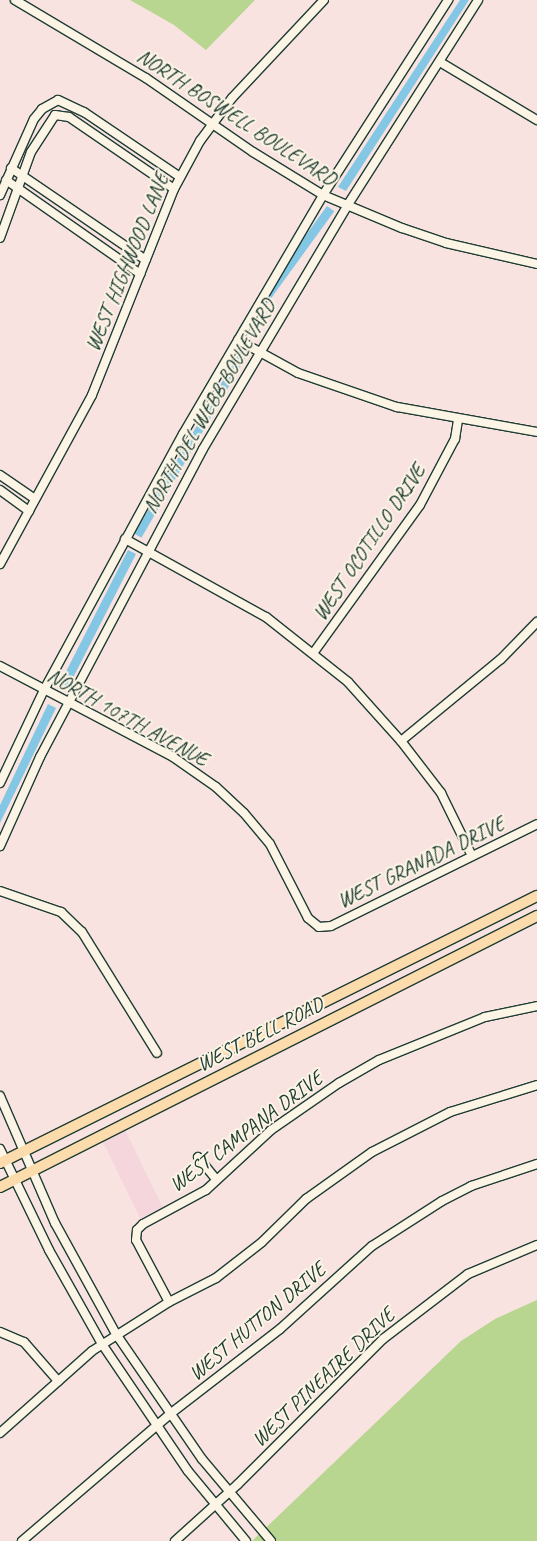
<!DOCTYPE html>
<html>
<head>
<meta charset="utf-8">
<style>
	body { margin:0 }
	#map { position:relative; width:537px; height:1541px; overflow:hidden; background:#f8e3e0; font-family:Caveat,sans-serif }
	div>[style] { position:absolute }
	.built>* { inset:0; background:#f5d6dd; transform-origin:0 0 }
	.green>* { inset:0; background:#b8d68f }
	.water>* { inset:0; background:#84c7e5; transform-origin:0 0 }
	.roads { filter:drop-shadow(1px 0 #1f3d34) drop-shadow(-1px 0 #1f3d34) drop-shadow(0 1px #1f3d34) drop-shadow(0 -1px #1f3d34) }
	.minor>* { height:8px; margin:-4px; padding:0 4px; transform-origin:4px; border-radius:4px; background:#fcf5e5 }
	.major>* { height:10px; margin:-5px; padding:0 5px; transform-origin:5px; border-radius:5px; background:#fcdcac }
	span { translate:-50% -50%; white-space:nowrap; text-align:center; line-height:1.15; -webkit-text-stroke:4px #fcf5e5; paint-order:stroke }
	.street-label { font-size:21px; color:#1f3d34 }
</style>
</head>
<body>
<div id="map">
	<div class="built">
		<div style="left:125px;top:1130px;width:86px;height:25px;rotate:64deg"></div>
	</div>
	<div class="green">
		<div style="clip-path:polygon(130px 0,255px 0,206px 50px,174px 25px)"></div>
		<div style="clip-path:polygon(537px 1300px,537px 1541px,252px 1541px,461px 1341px,495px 1319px)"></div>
	</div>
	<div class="water">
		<div style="clip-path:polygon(460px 0,469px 0,346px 191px,338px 187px)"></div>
		<div style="left:327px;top:206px;width:9px;height:150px;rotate:36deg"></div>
		<div style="left:240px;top:351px;width:8px;height:211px;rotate:30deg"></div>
		<div style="left:128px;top:550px;width:9px;height:153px;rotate:27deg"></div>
		<div style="clip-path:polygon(48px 704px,56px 708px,0 823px,0 805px)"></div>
	</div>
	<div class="roads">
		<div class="minor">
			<div style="left:15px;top:0;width:152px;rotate:30.8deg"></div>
			<div style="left:146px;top:78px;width:130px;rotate:34.7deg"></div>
			<div style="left:253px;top:152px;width:82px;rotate:31.6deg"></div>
			<div style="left:323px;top:195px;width:86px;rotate:22.7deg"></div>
			<div style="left:402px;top:228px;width:46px;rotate:18.8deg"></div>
			<div style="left:446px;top:243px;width:93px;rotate:13deg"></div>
			<div style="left:440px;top:62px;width:113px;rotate:30.9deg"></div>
			<div style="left:11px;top:168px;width:163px;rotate:34.3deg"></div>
			<div style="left:6px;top:180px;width:164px;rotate:35deg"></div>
			<div style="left:0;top:195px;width:83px;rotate:-65.9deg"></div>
			<div style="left:34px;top:119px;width:13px;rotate:-51deg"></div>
			<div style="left:42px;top:109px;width:18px;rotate:-29deg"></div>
			<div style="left:58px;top:100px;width:29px;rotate:25deg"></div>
			<div style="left:84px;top:112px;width:116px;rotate:34.1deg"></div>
			<div style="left:0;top:238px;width:91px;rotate:-70.2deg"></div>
			<div style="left:31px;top:152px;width:44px;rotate:-57deg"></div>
			<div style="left:55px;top:115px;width:14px;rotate:8deg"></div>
			<div style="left:69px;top:117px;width:127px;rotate:34.4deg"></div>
			<div style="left:238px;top:340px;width:68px;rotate:28.8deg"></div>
			<div style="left:298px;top:373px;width:105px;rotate:19deg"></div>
			<div style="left:397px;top:407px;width:142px;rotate:10.1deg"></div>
			<div style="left:0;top:475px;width:42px;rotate:34.4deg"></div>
			<div style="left:0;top:490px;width:36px;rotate:36deg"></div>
			<div style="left:125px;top:539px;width:161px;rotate:29deg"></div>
			<div style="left:266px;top:617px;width:105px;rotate:38.4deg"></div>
			<div style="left:348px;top:682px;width:79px;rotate:48.1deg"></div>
			<div style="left:401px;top:741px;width:66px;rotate:52.4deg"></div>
			<div style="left:441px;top:793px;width:70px;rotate:63.8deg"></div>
			<div style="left:0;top:564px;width:192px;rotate:-61.4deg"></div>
			<div style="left:92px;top:395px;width:222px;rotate:-68.3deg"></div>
			<div style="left:174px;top:189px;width:55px;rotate:-61.6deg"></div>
			<div style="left:200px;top:141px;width:54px;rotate:-53.3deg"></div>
			<div style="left:232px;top:98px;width:134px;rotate:-46.8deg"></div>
			<div style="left:314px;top:652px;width:181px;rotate:-54.2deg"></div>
			<div style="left:420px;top:505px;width:75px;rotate:-62.1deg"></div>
			<div style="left:455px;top:439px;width:19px;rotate:-81deg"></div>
			<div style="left:0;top:666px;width:195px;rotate:27.7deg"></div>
			<div style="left:173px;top:757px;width:52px;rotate:34.9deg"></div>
			<div style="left:216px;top:787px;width:38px;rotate:43deg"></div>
			<div style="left:244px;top:813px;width:40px;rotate:50deg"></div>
			<div style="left:270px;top:844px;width:83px;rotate:62.8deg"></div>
			<div style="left:308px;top:918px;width:14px;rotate:39deg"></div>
			<div style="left:319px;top:927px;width:12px;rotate:-5deg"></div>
			<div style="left:331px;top:926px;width:230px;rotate:-26.3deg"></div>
			<div style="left:401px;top:741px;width:129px;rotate:-39.4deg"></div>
			<div style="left:501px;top:659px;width:52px;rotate:-45.8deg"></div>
			<div style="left:0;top:783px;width:103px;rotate:-64.7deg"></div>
			<div style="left:44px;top:690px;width:291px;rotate:-61.5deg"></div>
			<div style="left:183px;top:434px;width:277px;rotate:-59.6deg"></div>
			<div style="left:323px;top:195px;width:232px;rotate:-57.3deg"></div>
			<div style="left:0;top:846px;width:98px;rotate:-65.8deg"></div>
			<div style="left:40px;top:757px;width:348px;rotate:-62.1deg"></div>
			<div style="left:203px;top:449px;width:282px;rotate:-59.3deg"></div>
			<div style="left:347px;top:206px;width:244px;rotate:-57.5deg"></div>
			<div style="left:0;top:891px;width:65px;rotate:19deg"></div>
			<div style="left:61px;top:912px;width:29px;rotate:44deg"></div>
			<div style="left:82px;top:932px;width:142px;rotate:58.2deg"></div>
			<div style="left:0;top:1096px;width:138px;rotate:66.6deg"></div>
			<div style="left:55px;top:1223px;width:127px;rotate:61.2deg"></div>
			<div style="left:116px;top:1334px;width:152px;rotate:55.5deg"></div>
			<div style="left:202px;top:1459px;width:107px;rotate:49.9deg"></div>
			<div style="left:0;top:1149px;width:112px;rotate:64.1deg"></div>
			<div style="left:49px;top:1250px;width:108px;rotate:60.6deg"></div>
			<div style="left:102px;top:1344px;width:153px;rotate:55.9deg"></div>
			<div style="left:188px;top:1471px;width:91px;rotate:50.4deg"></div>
			<div style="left:198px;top:1157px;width:28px;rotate:51deg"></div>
			<div style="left:169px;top:1302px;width:70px;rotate:-118deg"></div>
			<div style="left:136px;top:1240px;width:10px;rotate:-84deg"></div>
			<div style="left:137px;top:1230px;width:8px;rotate:-45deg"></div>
			<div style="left:143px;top:1224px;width:72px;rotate:-28.4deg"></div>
			<div style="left:206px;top:1190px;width:88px;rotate:-42.7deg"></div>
			<div style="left:271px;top:1130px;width:83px;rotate:-34.7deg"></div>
			<div style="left:339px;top:1083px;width:46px;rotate:-29.9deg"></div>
			<div style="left:379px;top:1060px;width:114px;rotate:-22.1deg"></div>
			<div style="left:485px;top:1017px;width:53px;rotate:-11.9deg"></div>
			<div style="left:0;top:1332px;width:26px;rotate:23deg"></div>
			<div style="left:24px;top:1342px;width:52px;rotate:48.9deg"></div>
			<div style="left:0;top:1433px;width:123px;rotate:-41.7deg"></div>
			<div style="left:92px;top:1351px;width:91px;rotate:-32.5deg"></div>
			<div style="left:169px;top:1302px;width:53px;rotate:-27.1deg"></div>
			<div style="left:216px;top:1278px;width:58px;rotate:-38deg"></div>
			<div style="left:262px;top:1242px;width:62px;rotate:-44.3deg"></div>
			<div style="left:306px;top:1199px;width:81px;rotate:-35.5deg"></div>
			<div style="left:372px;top:1152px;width:88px;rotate:-27.1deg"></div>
			<div style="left:450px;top:1112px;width:91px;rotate:-17.2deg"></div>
			<div style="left:22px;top:1541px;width:195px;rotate:-40.6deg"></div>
			<div style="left:170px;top:1414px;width:139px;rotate:-37.7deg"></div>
			<div style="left:280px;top:1329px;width:124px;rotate:-42.1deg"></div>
			<div style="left:372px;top:1246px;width:83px;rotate:-32.7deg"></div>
			<div style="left:442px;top:1201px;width:33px;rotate:-27deg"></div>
			<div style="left:471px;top:1186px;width:70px;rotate:-18.4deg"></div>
			<div style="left:175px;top:1541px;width:85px;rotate:-42.1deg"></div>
			<div style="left:238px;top:1484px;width:205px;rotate:-45deg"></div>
			<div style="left:383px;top:1339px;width:107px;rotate:-37.4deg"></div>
			<div style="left:468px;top:1274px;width:75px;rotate:-22.8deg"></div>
		</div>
		<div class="major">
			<div style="left:0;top:1163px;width:600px;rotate:-26.44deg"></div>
			<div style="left:0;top:1187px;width:602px;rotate:-26.78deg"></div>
		</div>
	</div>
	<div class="street-label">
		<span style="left:237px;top:117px;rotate:33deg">NORTH BOSWELL BOULEVARD</span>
		<span style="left:127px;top:262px;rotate:-68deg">WEST HIGHWOOD LANE</span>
		<span style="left:209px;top:406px;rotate:-60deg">NORTH DEL WEBB BOULEVARD</span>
		<span style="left:369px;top:542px;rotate:-56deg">WEST OCOTILLO DRIVE</span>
		<span style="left:128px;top:717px;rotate:29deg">NORTH 107TH AVENUE</span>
		<span style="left:421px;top:862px;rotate:-26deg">WEST GRANADA DRIVE</span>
		<span style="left:260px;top:1034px;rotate:-27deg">WEST BELL ROAD</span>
		<span style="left:246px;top:1131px;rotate:-37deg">WEST CAMPANA DRIVE</span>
		<span style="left:257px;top:1321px;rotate:-40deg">WEST HUTTON DRIVE</span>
		<span style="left:323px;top:1377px;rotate:-44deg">WEST PINEAIRE DRIVE</span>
	</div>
</div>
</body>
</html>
